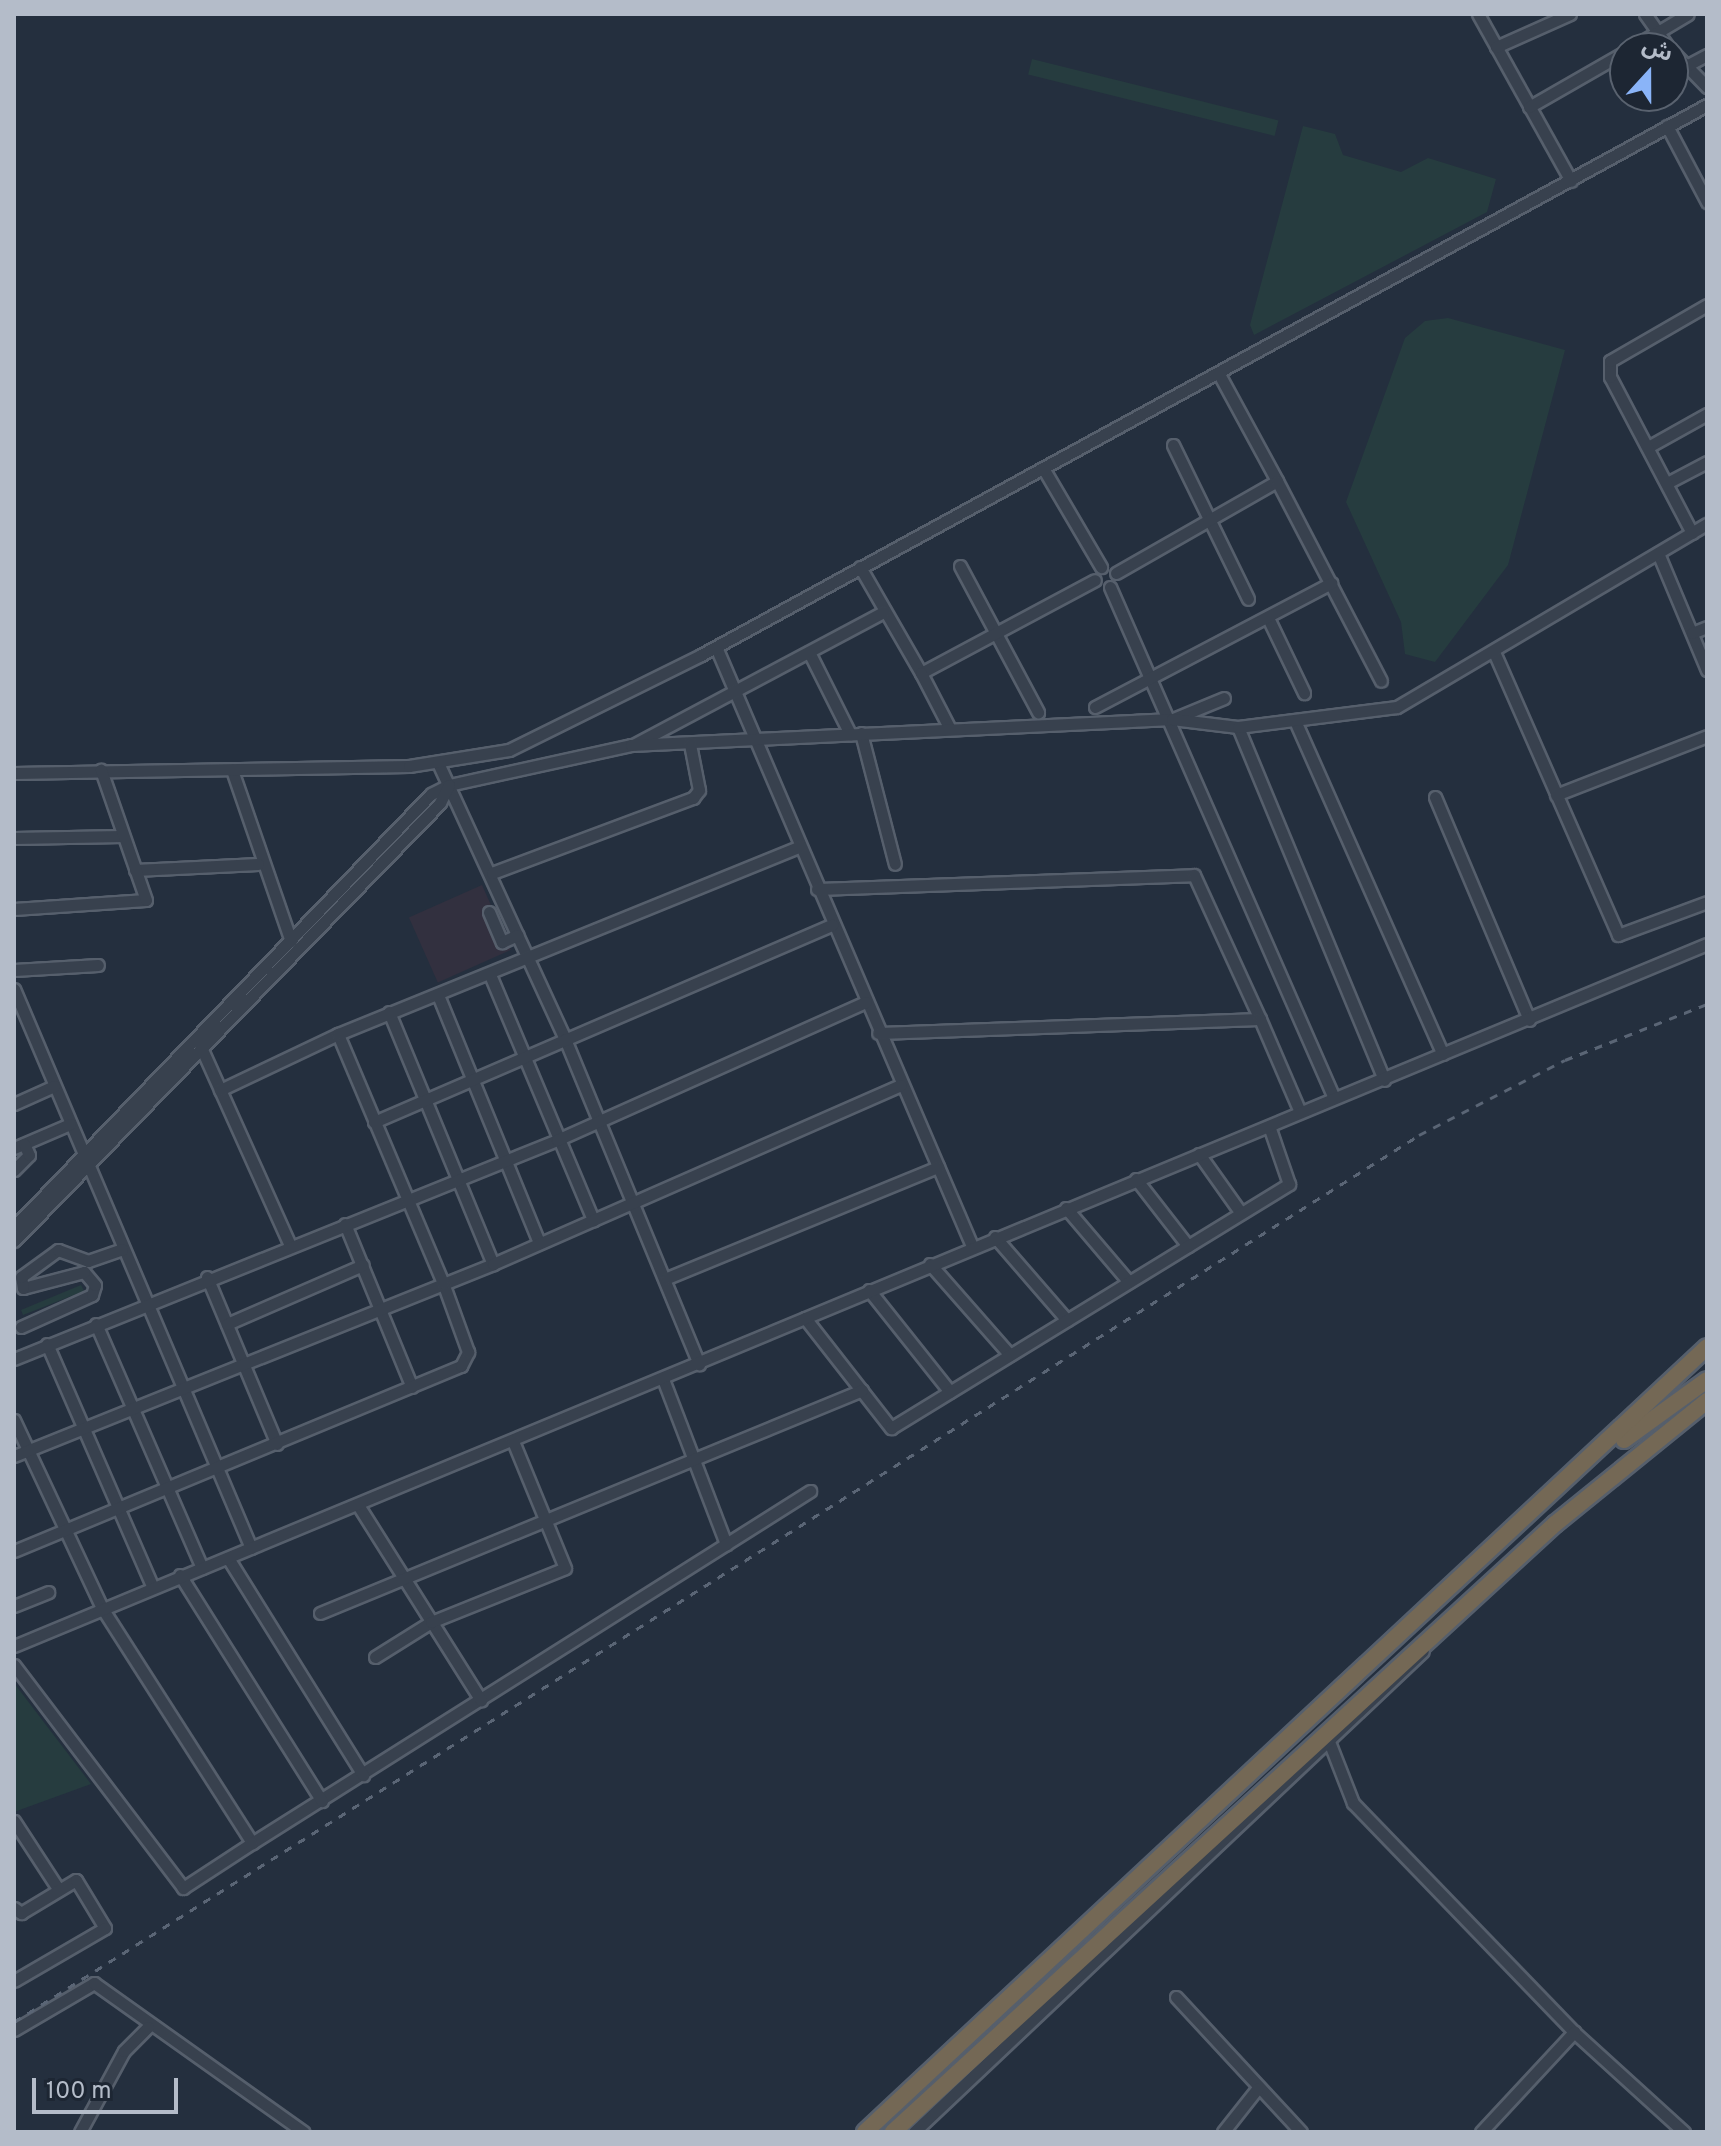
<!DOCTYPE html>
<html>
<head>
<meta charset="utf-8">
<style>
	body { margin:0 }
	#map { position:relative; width:1721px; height:2146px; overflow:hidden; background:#242f3e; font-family:Overpass,"Noto Sans Arabic",sans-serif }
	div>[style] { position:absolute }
	.medical>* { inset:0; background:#32303f; transform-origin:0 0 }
	.green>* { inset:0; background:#263c3f; transform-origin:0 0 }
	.roads { filter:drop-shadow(2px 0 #565f6c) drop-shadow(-2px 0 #565f6c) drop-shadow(0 2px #565f6c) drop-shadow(0 -2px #565f6c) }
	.minor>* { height:11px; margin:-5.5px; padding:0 5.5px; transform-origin:5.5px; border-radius:5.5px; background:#38414e }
	.highway>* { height:16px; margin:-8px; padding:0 8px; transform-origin:8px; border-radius:8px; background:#746855 }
	.rail>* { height:3px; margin-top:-1.5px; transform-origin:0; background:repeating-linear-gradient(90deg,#5a6575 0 8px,transparent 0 16px) }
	span { translate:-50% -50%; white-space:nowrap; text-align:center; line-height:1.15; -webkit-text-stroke:6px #1d2633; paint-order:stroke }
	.frame { position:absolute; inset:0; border:16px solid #b4bcc9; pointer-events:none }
	.north { position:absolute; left:1609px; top:32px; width:80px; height:80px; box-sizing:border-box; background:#1d2633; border:2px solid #59626f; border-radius:50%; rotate:21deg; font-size:22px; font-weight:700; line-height:32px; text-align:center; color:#b4bcc9 }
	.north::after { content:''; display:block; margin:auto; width:28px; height:36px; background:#8ab4f8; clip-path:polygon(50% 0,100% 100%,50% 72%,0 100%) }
	.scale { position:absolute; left:32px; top:2078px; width:146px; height:36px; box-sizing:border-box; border:4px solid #b4bcc9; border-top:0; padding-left:10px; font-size:24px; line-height:28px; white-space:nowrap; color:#b4bcc9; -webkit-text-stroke:6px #1d2633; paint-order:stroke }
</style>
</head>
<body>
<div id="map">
	<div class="medical">
		<div style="left:482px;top:885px;width:71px;height:80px;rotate:66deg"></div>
	</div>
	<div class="green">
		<div style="left:1032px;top:59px;width:254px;height:16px;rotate:14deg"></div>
		<div style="clip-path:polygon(1303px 126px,1335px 134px,1343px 155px,1401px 172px,1428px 158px,1496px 179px,1487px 212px,1254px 335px,1250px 325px)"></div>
		<div style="clip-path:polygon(1448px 318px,1565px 350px,1508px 565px,1435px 662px,1405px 654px,1401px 622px,1346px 502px,1405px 338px,1425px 321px)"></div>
		<div style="clip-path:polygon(81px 1285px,84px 1291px,23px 1315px,21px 1310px)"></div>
		<div style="clip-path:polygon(14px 1683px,91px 1784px,14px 1812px)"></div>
	</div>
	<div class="roads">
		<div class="minor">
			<div style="left:1478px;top:14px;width:191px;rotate:60.9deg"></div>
			<div style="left:1645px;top:14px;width:42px;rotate:54.8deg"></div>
			<div style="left:1496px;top:47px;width:81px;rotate:-24deg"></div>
			<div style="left:1631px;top:48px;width:66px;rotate:-30.8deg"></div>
			<div style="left:1673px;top:52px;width:49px;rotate:45.8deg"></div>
			<div style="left:1686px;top:66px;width:24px;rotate:-28deg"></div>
			<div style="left:1529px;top:107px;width:111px;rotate:-29.8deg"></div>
			<div style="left:1667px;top:126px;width:86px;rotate:62.2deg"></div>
			<div style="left:1219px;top:374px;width:122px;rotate:61.5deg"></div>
			<div style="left:1173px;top:445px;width:171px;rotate:64deg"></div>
			<div style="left:1648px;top:447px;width:68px;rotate:-29.2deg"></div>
			<div style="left:1043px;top:468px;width:115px;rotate:59.6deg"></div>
			<div style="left:1667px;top:483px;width:45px;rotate:-27.7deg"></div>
			<div style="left:1692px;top:533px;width:176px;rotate:-117.7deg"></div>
			<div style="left:1610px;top:377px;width:16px;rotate:-90deg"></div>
			<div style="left:1610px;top:361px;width:112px;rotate:-30deg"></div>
			<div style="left:1658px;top:553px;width:127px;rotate:67.3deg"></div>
			<div style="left:960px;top:566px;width:166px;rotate:61.9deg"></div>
			<div style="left:860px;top:567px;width:122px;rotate:60.1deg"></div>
			<div style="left:921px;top:673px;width:197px;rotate:-28.1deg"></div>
			<div style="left:1116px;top:573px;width:185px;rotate:-29.7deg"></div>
			<div style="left:1277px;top:481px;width:225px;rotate:62.5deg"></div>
			<div style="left:1110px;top:587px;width:558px;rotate:66.33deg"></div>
			<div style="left:1270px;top:622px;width:79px;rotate:64.4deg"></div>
			<div style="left:1692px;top:633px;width:16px;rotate:-22deg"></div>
			<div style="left:716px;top:647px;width:651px;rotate:66.86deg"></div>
			<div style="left:809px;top:652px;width:92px;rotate:63.4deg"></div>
			<div style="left:1494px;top:652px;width:309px;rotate:66.3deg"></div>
			<div style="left:1618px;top:935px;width:95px;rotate:-20.3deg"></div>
			<div style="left:921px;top:673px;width:63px;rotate:62.6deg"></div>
			<div style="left:1095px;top:707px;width:267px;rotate:-27.7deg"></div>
			<div style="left:1173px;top:719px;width:55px;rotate:-22.4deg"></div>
			<div style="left:1296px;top:723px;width:362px;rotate:66.1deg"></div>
			<div style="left:1238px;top:727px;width:382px;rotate:67.5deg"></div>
			<div style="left:861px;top:733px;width:135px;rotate:75.5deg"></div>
			<div style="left:635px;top:744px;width:283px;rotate:-28deg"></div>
			<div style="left:439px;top:765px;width:302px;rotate:65.3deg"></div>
			<div style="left:565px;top:1039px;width:352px;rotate:67.6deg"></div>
			<div style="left:232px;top:770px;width:181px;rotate:71deg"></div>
			<div style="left:14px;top:773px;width:395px;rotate:-1deg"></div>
			<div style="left:409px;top:766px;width:101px;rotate:-9.1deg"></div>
			<div style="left:509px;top:750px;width:214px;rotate:-26.3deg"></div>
			<div style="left:701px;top:655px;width:1147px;rotate:-28.67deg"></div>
			<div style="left:449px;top:785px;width:186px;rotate:-12.4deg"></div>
			<div style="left:631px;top:745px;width:542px;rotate:-2.75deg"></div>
			<div style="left:1172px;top:719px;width:66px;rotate:6.9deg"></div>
			<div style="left:1238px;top:727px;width:160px;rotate:-7.2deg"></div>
			<div style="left:1397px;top:707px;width:360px;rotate:-30.6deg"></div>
			<div style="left:1556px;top:795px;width:162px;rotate:-21.3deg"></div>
			<div style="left:1435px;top:797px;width:242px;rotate:67.1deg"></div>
			<div style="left:14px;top:838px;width:108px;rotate:-1.1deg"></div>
			<div style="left:135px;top:870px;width:123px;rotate:-2.8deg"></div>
			<div style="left:492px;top:873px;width:215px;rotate:-20.5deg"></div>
			<div style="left:693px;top:798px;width:10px;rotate:-53deg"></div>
			<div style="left:699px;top:790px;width:47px;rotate:-101.1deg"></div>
			<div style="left:817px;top:889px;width:377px;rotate:-2.1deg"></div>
			<div style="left:1194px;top:875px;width:158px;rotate:65.4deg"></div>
			<div style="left:1260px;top:1019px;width:382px;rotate:177.9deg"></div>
			<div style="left:14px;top:909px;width:132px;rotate:-3.9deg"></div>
			<div style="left:146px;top:900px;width:138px;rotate:-109.1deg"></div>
			<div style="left:489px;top:912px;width:33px;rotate:67deg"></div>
			<div style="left:502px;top:942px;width:17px;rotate:-24deg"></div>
			<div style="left:14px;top:970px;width:84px;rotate:-3.4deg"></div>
			<div style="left:491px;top:977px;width:264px;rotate:67.2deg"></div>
			<div style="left:14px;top:989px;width:607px;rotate:67.02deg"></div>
			<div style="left:438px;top:995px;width:268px;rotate:67.8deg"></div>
			<div style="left:389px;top:1012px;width:273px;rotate:67.6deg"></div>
			<div style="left:1260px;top:1019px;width:101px;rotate:66.7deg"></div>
			<div style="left:200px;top:1045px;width:219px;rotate:65.8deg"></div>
			<div style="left:220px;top:1090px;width:131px;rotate:-25.4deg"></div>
			<div style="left:14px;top:1104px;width:44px;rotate:-24.2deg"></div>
			<div style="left:374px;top:1122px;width:499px;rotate:-23.3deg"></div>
			<div style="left:14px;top:1148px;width:61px;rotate:-23.2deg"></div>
			<div style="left:1199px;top:1154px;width:72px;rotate:54.6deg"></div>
			<div style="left:14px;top:1170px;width:21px;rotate:-45deg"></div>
			<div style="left:29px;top:1155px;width:12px;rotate:-114deg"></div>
			<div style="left:1136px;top:1179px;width:85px;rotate:52.2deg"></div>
			<div style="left:1066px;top:1208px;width:97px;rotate:49.6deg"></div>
			<div style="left:345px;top:1224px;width:176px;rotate:67.7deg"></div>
			<div style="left:14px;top:1227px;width:601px;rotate:-46.08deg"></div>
			<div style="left:431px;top:794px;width:20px;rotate:-27deg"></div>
			<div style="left:449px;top:785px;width:20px;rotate:117deg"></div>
			<div style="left:440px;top:803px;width:611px;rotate:134.2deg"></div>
			<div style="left:995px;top:1237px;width:110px;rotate:49.1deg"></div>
			<div style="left:930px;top:1264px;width:121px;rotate:48.7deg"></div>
			<div style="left:207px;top:1277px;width:181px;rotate:67.3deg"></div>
			<div style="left:667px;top:1278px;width:293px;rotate:-22.3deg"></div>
			<div style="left:869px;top:1290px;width:130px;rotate:51.5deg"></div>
			<div style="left:805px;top:1318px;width:140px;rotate:52deg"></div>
			<div style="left:891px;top:1428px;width:467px;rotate:-31.5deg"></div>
			<div style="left:1289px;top:1184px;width:61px;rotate:-109deg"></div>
			<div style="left:96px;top:1324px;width:266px;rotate:66.5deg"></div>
			<div style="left:227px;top:1324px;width:148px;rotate:-23.5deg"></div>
			<div style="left:21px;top:1327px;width:78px;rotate:-24.3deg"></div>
			<div style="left:92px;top:1295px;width:10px;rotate:-73deg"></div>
			<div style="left:95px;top:1285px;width:17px;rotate:-130deg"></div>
			<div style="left:84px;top:1272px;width:63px;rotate:165.3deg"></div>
			<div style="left:23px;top:1288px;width:11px;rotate:-100deg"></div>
			<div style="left:21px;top:1277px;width:46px;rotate:-36.1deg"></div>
			<div style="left:58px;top:1250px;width:32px;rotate:20deg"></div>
			<div style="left:88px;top:1261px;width:36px;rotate:-19deg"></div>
			<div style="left:47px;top:1344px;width:263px;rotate:66.5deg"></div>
			<div style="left:14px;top:1359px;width:585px;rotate:-21.96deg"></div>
			<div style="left:557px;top:1140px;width:338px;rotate:-24.1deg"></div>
			<div style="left:663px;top:1379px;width:177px;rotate:69.1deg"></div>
			<div style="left:14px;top:1420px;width:208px;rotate:64.9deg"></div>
			<div style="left:102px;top:1608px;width:279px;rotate:57.4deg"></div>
			<div style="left:252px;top:1843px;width:660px;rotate:-32.24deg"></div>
			<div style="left:14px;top:1456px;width:516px;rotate:-21.84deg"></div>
			<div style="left:493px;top:1264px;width:445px;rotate:-23.7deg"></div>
			<div style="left:358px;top:1505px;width:231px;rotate:57.8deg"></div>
			<div style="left:14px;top:1551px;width:484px;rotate:-22.5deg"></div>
			<div style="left:461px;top:1366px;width:16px;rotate:-63deg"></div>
			<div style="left:468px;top:1352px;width:73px;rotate:-109.9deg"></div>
			<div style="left:443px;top:1283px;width:270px;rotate:-112.9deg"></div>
			<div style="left:338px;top:1034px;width:499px;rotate:-22.1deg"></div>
			<div style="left:228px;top:1558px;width:256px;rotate:58.1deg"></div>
			<div style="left:180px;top:1575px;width:267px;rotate:57.9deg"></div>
			<div style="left:14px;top:1606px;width:37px;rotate:-22deg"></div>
			<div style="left:320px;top:1613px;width:586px;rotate:-22.36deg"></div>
			<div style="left:14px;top:1646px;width:1833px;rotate:-22.52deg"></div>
			<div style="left:375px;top:1657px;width:66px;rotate:-32deg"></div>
			<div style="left:431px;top:1622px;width:144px;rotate:-21.9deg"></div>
			<div style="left:565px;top:1568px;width:137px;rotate:-112.3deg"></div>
			<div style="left:14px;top:1665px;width:280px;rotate:52.8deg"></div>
			<div style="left:183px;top:1888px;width:82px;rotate:-33.1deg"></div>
			<div style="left:1330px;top:1744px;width:63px;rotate:68.7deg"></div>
			<div style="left:1353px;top:1803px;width:318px;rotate:46deg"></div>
			<div style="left:1574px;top:2032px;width:149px;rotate:42.3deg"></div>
			<div style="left:14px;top:1821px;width:82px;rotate:56.9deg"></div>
			<div style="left:14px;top:1908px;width:9px;rotate:36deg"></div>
			<div style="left:21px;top:1913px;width:64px;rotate:-31deg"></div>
			<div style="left:76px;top:1880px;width:56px;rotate:58.9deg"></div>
			<div style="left:105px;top:1928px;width:105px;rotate:149.8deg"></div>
			<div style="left:1176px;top:1997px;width:184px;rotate:47.2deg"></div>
			<div style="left:14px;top:2030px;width:93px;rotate:-30.4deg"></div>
			<div style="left:94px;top:1983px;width:257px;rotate:35.4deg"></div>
			<div style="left:80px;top:2132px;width:92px;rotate:-61.5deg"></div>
			<div style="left:124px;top:2051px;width:34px;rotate:-45deg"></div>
			<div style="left:914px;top:2132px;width:700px;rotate:-43.38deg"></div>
			<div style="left:1223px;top:2132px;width:55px;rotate:-51.7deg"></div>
			<div style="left:1481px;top:2132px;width:137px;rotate:-47.1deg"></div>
		</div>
		<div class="highway">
			<div style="left:1624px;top:1440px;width:102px;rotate:-35.9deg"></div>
			<div style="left:865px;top:2132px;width:1151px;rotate:-42.99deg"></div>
			<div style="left:893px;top:2132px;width:899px;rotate:-42.57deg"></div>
			<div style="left:1555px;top:1524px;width:196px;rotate:-39deg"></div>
		</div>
	</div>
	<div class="rail">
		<div style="left:14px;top:2022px;width:1662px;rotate:-32.26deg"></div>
		<div style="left:1419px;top:1135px;width:164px;rotate:-27.2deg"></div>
		<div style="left:1565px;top:1060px;width:153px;rotate:-21.5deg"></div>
	</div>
	<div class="frame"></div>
	<div class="north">ش</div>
	<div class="scale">100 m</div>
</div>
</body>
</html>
